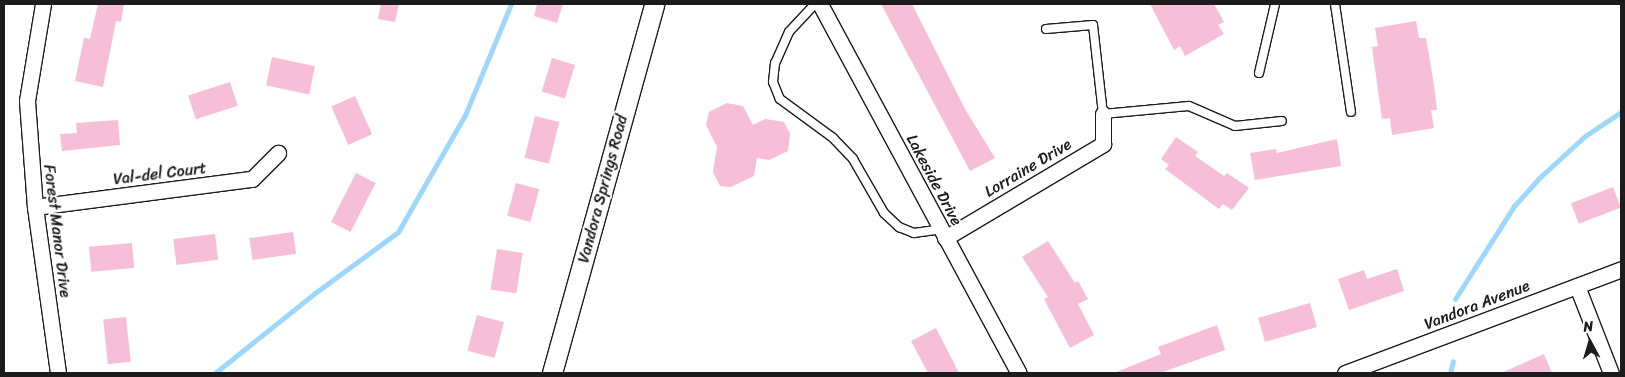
<!DOCTYPE html>
<html>
<head>
<meta charset="utf-8">
<style>
	body { margin:0 }
	#map { position:relative; width:1625px; height:377px; overflow:hidden; background:#fff; font-family:Sriracha,sans-serif }
	div>[style] { position:absolute }
	.stream>* { height:5px; margin:-2.5px; padding:0 2.5px; transform-origin:2.5px; border-radius:2.5px; background:#9ed7fe }
	.building>* { inset:0; background:#f6bfd7; transform-origin:0 0 }
	.roads { filter:drop-shadow(1px 0 #1c1c1c) drop-shadow(-1px 0 #1c1c1c) drop-shadow(0 1px #1c1c1c) drop-shadow(0 -1px #1c1c1c) }
	.service>* { height:8px; margin:-4px; padding:0 4px; transform-origin:4px; border-radius:4px; background:#fff }
	.minor>* { height:15px; margin:-7.5px; padding:0 7.5px; transform-origin:7.5px; border-radius:7.5px; background:#fff }
	.tertiary>* { height:19px; margin:-9.5px; padding:0 9.5px; transform-origin:9.5px; border-radius:9.5px; background:#fff }
	span { translate:-50% -50%; white-space:nowrap; text-align:center; line-height:1.15; -webkit-text-stroke:4px #fff; paint-order:stroke }
	.street-label { font-size:16px; color:#1c1c1c }
	.frame { position:absolute; inset:0; border:5px solid #1c1c1c; pointer-events:none }
	.north { position:absolute; left:1565px; top:317px; width:50px; height:50px; -webkit-text-stroke:4px #fff; paint-order:stroke; rotate:354deg; font-size:14px; font-weight:700; line-height:20px; text-align:center; color:#1c1c1c }
	.north::after { content:''; display:block; margin:auto; width:18px; height:22px; background:#1c1c1c; clip-path:polygon(50% 0,100% 100%,50% 72%,0 100%) }
</style>
</head>
<body>
<div id="map">
	<div class="stream">
		<div style="left:1455px;top:299px;width:110px;rotate:-57.6deg"></div>
		<div style="left:1514px;top:206px;width:36px;rotate:-48deg"></div>
		<div style="left:1538px;top:179px;width:64px;rotate:-42.5deg"></div>
		<div style="left:1585px;top:136px;width:43px;rotate:-33.7deg"></div>
		<div style="left:215px;top:373px;width:128px;rotate:-38.7deg"></div>
		<div style="left:315px;top:293px;width:103px;rotate:-36.3deg"></div>
		<div style="left:398px;top:232px;width:135px;rotate:-60.2deg"></div>
		<div style="left:465px;top:115px;width:120px;rotate:-67.5deg"></div>
		<div style="left:1450px;top:373px;width:12px;rotate:-76deg"></div>
	</div>
	<div class="building">
		<div style="clip-path:polygon(98px 4px,124px 4px,121px 22px,116px 21px,103px 87px,75px 81px,84px 38px,90px 39px)"></div>
		<div style="clip-path:polygon(381px 4px,399px 4px,395px 22px,378px 19px)"></div>
		<div style="clip-path:polygon(537px 4px,563px 4px,557px 23px,534px 16px)"></div>
		<div style="clip-path:polygon(881px 4px,912px 4px,965px 109px,995px 158px,970px 171px)"></div>
		<div style="clip-path:polygon(1150px 4px,1214px 4px,1224px 22px,1218px 25px,1224px 34px,1185px 56px,1180px 46px,1174px 50px)"></div>
		<div style="clip-path:polygon(1416px 21px,1419px 38px,1426px 38px,1434px 85px,1437px 110px,1431px 110px,1434px 128px,1392px 135px,1390px 118px,1382px 119px,1372px 47px,1378px 46px,1375px 28px)"></div>
		<div style="left:272px;top:57px;width:44px;height:29px;rotate:12deg"></div>
		<div style="left:552px;top:58px;width:24px;height:35px;rotate:17deg"></div>
		<div style="left:230px;top:82px;width:25px;height:44px;rotate:72deg"></div>
		<div style="left:355px;top:96px;width:42px;height:26px;rotate:66deg"></div>
		<div style="clip-path:polygon(727px 103px,743px 106px,753px 125px,765px 119px,784px 122px,790px 134px,788px 151px,769px 160px,757px 158px,754px 176px,731px 187px,720px 186px,713px 172px,717px 147px,706px 125px,709px 112px)"></div>
		<div style="left:535px;top:116px;width:25px;height:43px;rotate:14deg"></div>
		<div style="clip-path:polygon(118px 120px,120px 145px,62px 151px,60px 134px,77px 133px,76px 123px)"></div>
		<div style="clip-path:polygon(1176px 137px,1198px 152px,1195px 156px,1224px 176px,1227px 173px,1249px 188px,1232px 210px,1223px 204px,1219px 209px,1165px 169px,1169px 165px,1161px 159px)"></div>
		<div style="clip-path:polygon(1337px 139px,1341px 166px,1255px 180px,1250px 153px,1276px 149px,1277px 153px)"></div>
		<div style="left:356px;top:173px;width:22px;height:55px;rotate:27deg"></div>
		<div style="left:516px;top:183px;width:24px;height:34px;rotate:15deg"></div>
		<div style="left:1613px;top:187px;width:22px;height:45px;rotate:69deg"></div>
		<div style="left:293px;top:232px;width:22px;height:44px;rotate:82deg"></div>
		<div style="left:215px;top:234px;width:26px;height:42px;rotate:83deg"></div>
		<div style="clip-path:polygon(1048px 241px,1075px 283px,1078px 281px,1088px 299px,1078px 304px,1094px 335px,1070px 348px,1044px 299px,1048px 297px,1022px 257px)"></div>
		<div style="left:132px;top:243px;width:25px;height:43px;rotate:85deg"></div>
		<div style="left:497px;top:249px;width:26px;height:41px;rotate:9deg"></div>
		<div style="clip-path:polygon(1397px 269px,1404px 291px,1349px 310px,1338px 279px,1364px 270px,1367px 279px)"></div>
		<div style="left:1310px;top:303px;width:25px;height:54px;rotate:74deg"></div>
		<div style="left:477px;top:315px;width:28px;height:37px;rotate:15deg"></div>
		<div style="left:126px;top:317px;width:45px;height:23px;rotate:84deg"></div>
		<div style="clip-path:polygon(1217px 325px,1225px 350px,1160px 373px,1114px 373px,1161px 354px,1158px 347px)"></div>
		<div style="clip-path:polygon(936px 328px,959px 373px,928px 373px,911px 341px)"></div>
		<div style="clip-path:polygon(1544px 354px,1552px 373px,1501px 373px)"></div>
	</div>
	<div class="roads">
		<div class="service">
			<div style="left:815px;top:4px;width:38px;rotate:133deg"></div>
			<div style="left:789px;top:32px;width:34px;rotate:114deg"></div>
			<div style="left:775px;top:63px;width:19px;rotate:96deg"></div>
			<div style="left:773px;top:82px;width:18px;rotate:68deg"></div>
			<div style="left:780px;top:99px;width:66px;rotate:36.3deg"></div>
			<div style="left:833px;top:138px;width:29px;rotate:46deg"></div>
			<div style="left:853px;top:159px;width:62px;rotate:60.1deg"></div>
			<div style="left:884px;top:213px;width:21px;rotate:43deg"></div>
			<div style="left:899px;top:227px;width:16px;rotate:22deg"></div>
			<div style="left:914px;top:233px;width:27px;rotate:-8deg"></div>
			<div style="left:1335px;top:4px;width:109px;rotate:81.6deg"></div>
			<div style="left:1046px;top:29px;width:47px;rotate:-4.9deg"></div>
			<div style="left:1093px;top:25px;width:90px;rotate:83.6deg"></div>
			<div style="left:1103px;top:114px;width:86px;rotate:-5.3deg"></div>
			<div style="left:1189px;top:106px;width:50px;rotate:23.5deg"></div>
			<div style="left:1235px;top:126px;width:47px;rotate:-6.1deg"></div>
			<div style="left:1259px;top:73px;width:71px;rotate:-76.9deg"></div>
		</div>
		<div class="minor">
			<div style="left:43px;top:4px;width:98px;rotate:99.4deg"></div>
			<div style="left:27px;top:101px;width:106px;rotate:85.7deg"></div>
			<div style="left:35px;top:207px;width:168px;rotate:82.1deg"></div>
			<div style="left:820px;top:4px;width:419px;rotate:61.7deg"></div>
			<div style="left:35px;top:207px;width:219px;rotate:-7.4deg"></div>
			<div style="left:252px;top:179px;width:37px;rotate:-45deg"></div>
			<div style="left:945px;top:238px;width:184px;rotate:-30.7deg"></div>
			<div style="left:1103px;top:144px;width:30px;rotate:-90deg"></div>
			<div style="left:1577px;top:286px;width:93px;rotate:68.7deg"></div>
			<div style="left:1345px;top:373px;width:295px;rotate:-20.6deg"></div>
		</div>
		<div class="tertiary">
			<div style="left:552px;top:373px;width:383px;rotate:-74.5deg"></div>
		</div>
	</div>
	<div class="street-label">
		<span style="left:1028px;top:168px;rotate:-31deg">Lorraine Drive</span>
		<span style="left:160px;top:174px;rotate:-7deg">Val-del Court</span>
		<span style="left:934px;top:180px;rotate:62deg">Lakeside Drive</span>
		<span style="left:603px;top:189px;rotate:-75deg">Vandora Springs Road</span>
		<span style="left:57px;top:231px;rotate:83deg">Forest Manor Drive</span>
		<span style="left:1477px;top:305px;rotate:-21deg">Vandora Avenue</span>
	</div>
	<div class="frame"></div>
	<div class="north">N</div>
</div>
</body>
</html>
